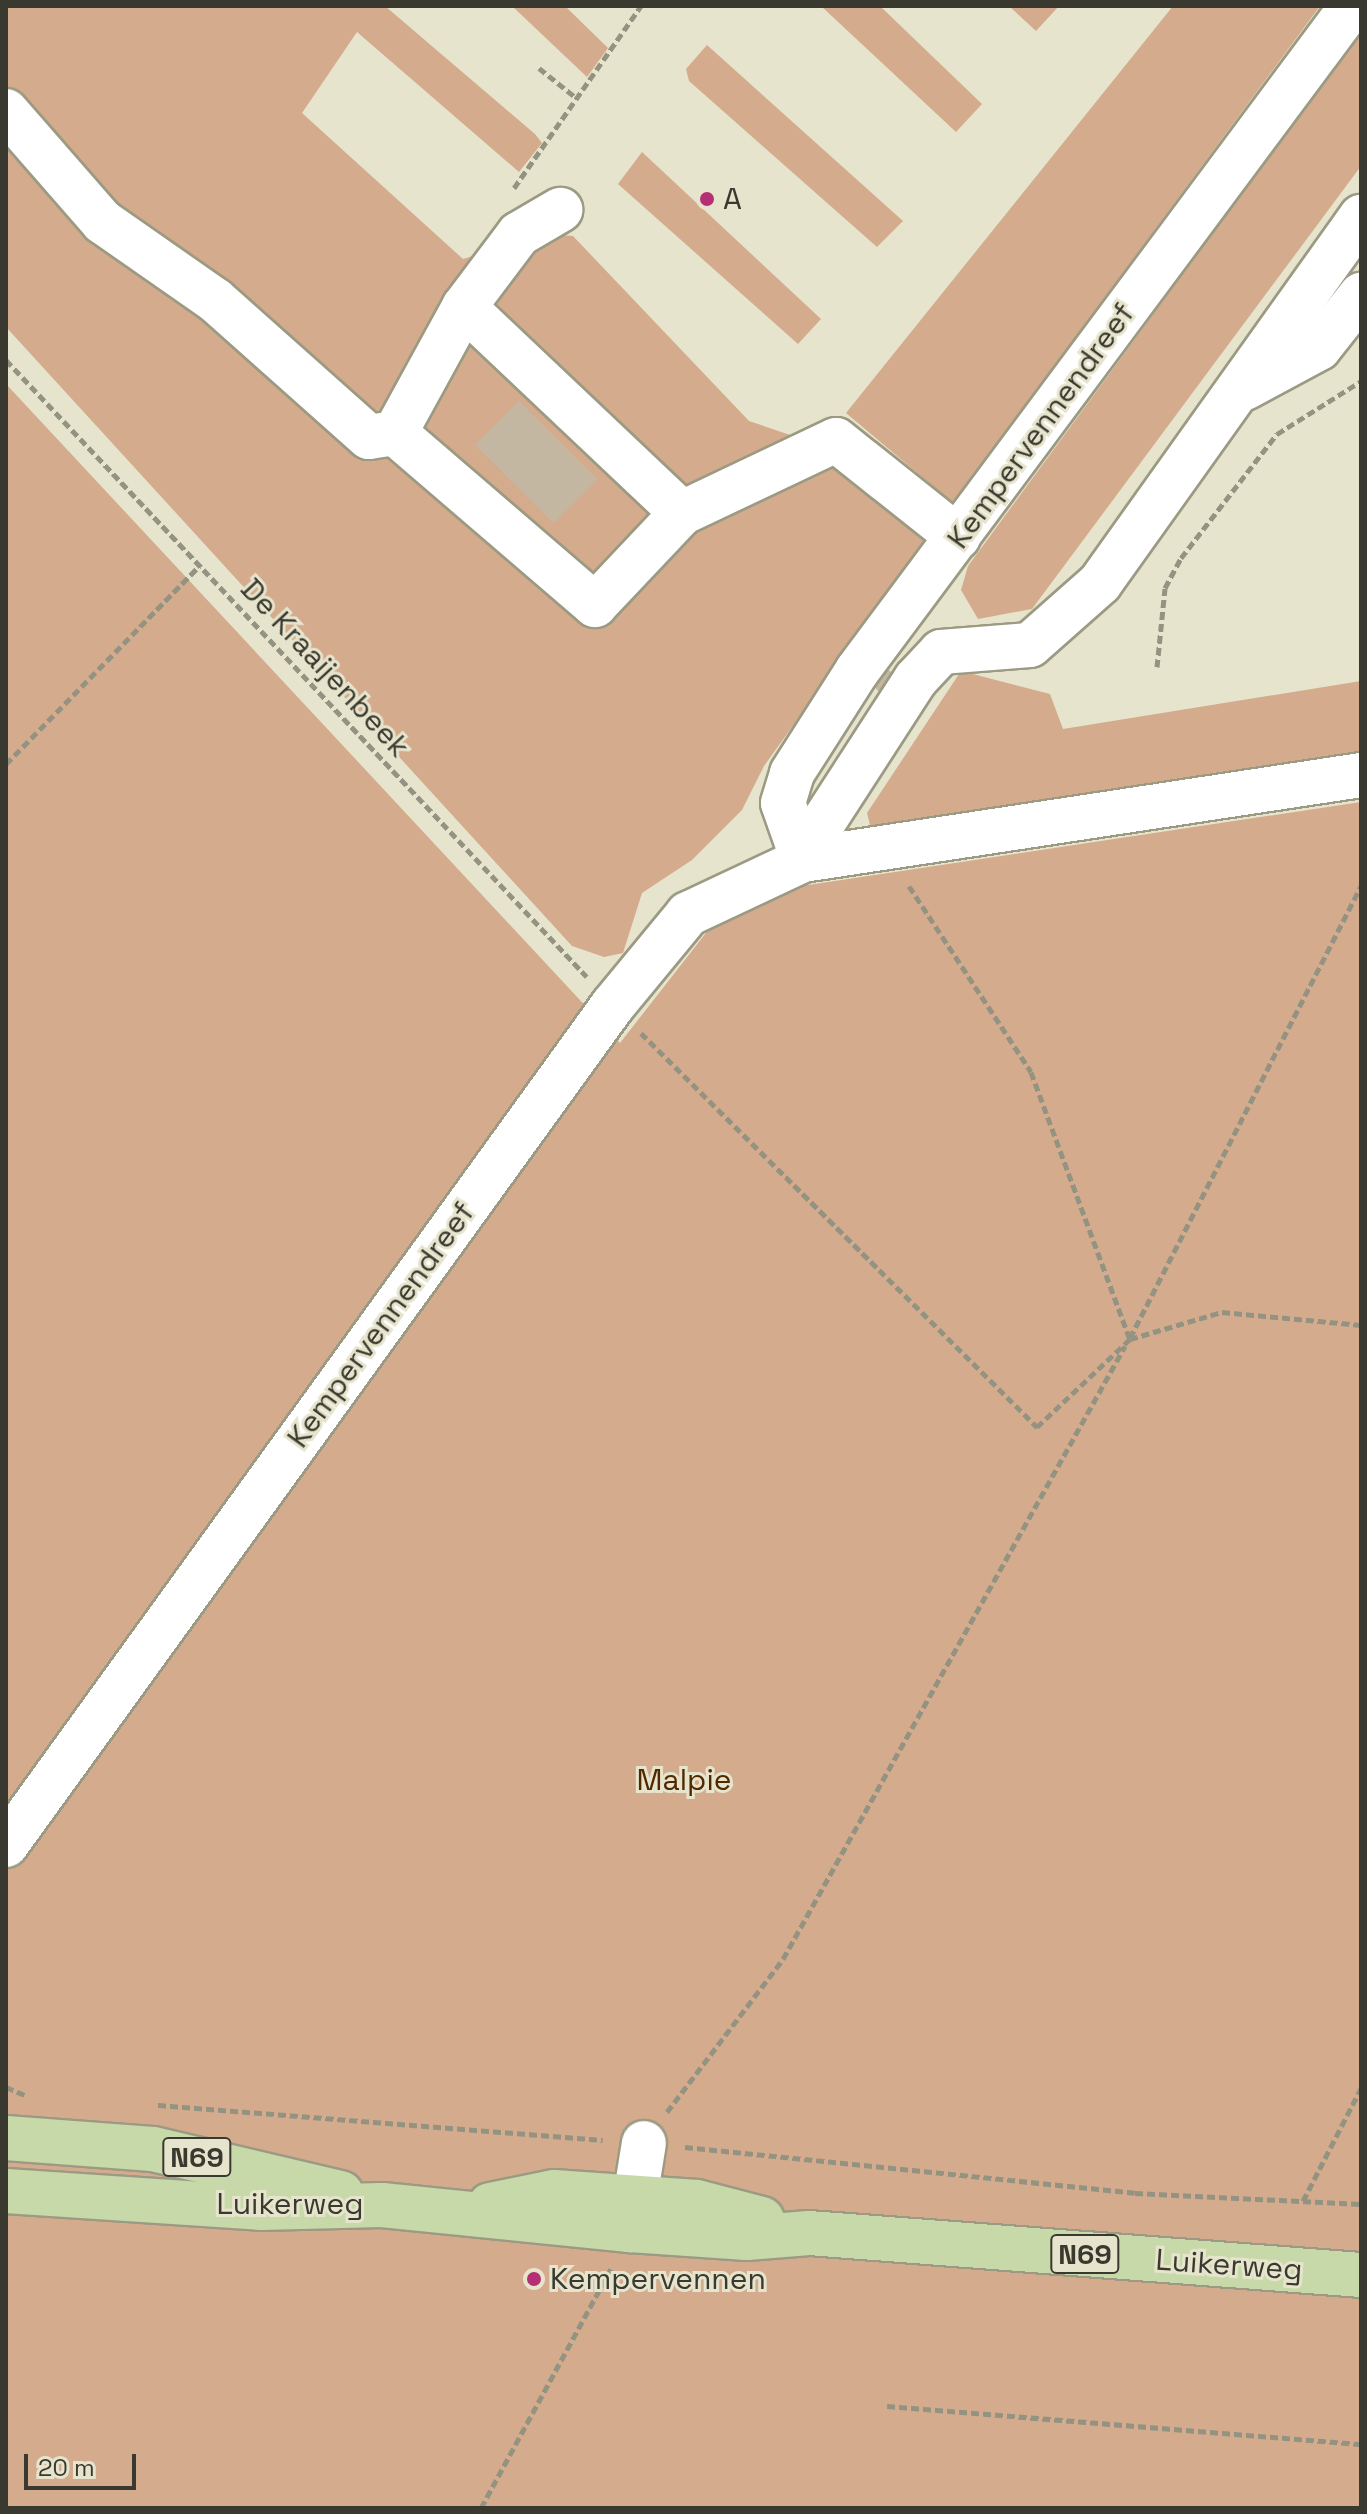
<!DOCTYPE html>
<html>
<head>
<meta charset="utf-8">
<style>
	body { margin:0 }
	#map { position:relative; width:1367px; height:2514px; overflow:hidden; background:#e6e4cc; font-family:"Space Grotesk",sans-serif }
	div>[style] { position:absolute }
	.green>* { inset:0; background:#d4ab8c }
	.building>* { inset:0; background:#c3b7a2; transform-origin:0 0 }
	.path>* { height:5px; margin-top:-2.5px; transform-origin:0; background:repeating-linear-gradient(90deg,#949381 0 8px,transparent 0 12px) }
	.roads { filter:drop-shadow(2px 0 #9c9a83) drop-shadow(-2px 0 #9c9a83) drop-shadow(0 2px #9c9a83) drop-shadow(0 -2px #9c9a83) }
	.minor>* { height:44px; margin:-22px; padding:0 22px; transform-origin:22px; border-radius:22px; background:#fff }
	.major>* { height:44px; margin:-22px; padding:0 22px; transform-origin:22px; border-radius:22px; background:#c7d9a9 }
	.dots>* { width:22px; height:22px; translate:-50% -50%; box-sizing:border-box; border:4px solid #e6e4cc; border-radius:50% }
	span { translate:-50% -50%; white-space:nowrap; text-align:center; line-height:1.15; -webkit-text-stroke:6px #e6e4cc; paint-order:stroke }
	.shield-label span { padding:2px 6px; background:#e6e4cc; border:2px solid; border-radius:6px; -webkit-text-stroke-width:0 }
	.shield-label { font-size:28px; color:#3a392f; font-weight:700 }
	.poi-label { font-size:30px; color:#3a392f }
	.left { translate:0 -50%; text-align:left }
	.street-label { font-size:30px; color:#3a392f }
	.park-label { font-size:30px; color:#512900 }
	.frame { position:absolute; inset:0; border:8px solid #3a392f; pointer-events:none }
	.scale { position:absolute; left:24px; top:2454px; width:112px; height:36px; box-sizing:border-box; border:4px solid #3a392f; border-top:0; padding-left:10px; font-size:24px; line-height:28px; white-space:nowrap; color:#3a392f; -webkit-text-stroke:6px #e6e4cc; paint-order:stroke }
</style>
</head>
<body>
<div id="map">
	<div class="green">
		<div style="clip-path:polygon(6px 6px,385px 6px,535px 134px,542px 143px,519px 172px,357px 32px,302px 113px,463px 259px,548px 234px,573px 236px,749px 421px,820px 445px,928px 537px,764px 766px,742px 810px,692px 860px,642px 893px,623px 953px,604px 957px,572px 946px,6px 327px)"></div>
		<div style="clip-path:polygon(512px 6px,565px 6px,608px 48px,587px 77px)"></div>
		<div style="clip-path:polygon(821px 6px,880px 6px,982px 104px,956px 132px)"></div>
		<div style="clip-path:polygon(1009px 6px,1059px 6px,1036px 31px)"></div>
		<div style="clip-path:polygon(1173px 6px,1320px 6px,953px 503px,846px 413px)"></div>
		<div style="clip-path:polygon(1361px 32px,1361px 166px,1032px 609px,978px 619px,961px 590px,968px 566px)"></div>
		<div style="clip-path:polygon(707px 45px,903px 221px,877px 247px,689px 81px,686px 69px)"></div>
		<div style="clip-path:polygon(642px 152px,821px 319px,798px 344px,618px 184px)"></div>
		<div style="clip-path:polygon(6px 384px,620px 1043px,727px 906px,775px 890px,1361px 802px,1361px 2508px,6px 2508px)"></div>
		<div style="clip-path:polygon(961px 671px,1050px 694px,1063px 729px,1361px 681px,1361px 761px,872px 833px,867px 813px)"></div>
	</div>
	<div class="building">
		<div style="left:519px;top:401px;width:111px;height:62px;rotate:45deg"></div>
		<div style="clip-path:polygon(884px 667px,896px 675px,879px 692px,872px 684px)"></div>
	</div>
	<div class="path">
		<div style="left:539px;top:68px;width:45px;rotate:38.7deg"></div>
		<div style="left:514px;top:188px;width:222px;rotate:-55.1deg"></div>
		<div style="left:6px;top:360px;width:847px;rotate:46.72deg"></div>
		<div style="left:1157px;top:667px;width:79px;rotate:-84.2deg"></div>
		<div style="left:1165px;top:588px;width:34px;rotate:-62deg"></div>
		<div style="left:1181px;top:558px;width:157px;rotate:-52.3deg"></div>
		<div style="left:1277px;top:434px;width:99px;rotate:-32.2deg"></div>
		<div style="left:6px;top:764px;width:277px;rotate:-45.7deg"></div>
		<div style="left:909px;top:886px;width:222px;rotate:56.7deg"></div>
		<div style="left:1031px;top:1072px;width:285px;rotate:69.7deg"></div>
		<div style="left:641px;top:1033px;width:559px;rotate:44.85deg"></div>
		<div style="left:1037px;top:1427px;width:128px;rotate:-43.4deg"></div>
		<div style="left:1130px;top:1339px;width:96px;rotate:-16.4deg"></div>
		<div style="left:1222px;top:1312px;width:140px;rotate:5.3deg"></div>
		<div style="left:1130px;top:1338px;width:508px;rotate:-62.93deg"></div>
		<div style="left:6px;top:2087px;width:21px;rotate:23deg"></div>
		<div style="left:158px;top:2105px;width:446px;rotate:4.5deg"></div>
		<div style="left:667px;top:2112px;width:192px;rotate:-52.8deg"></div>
		<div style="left:783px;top:1959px;width:702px;rotate:-60.84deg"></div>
		<div style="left:685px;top:2147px;width:452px;rotate:5.8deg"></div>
		<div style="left:1135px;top:2193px;width:226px;rotate:2.8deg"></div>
		<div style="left:1303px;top:2201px;width:127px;rotate:-62.8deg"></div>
		<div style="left:887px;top:2406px;width:476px;rotate:4.6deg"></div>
		<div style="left:481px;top:2508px;width:274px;rotate:-61.5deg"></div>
	</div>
	<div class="roads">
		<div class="minor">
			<div style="left:6px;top:111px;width:147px;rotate:48.9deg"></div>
			<div style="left:103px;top:222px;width:136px;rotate:34.9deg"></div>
			<div style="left:215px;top:300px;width:206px;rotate:41.7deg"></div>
			<div style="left:369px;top:437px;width:26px;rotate:-9deg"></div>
			<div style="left:395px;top:433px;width:264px;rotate:40.7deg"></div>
			<div style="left:595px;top:605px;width:127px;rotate:-46.6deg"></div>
			<div style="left:682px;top:513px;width:170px;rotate:-25.4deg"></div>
			<div style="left:836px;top:440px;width:156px;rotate:38.5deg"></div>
			<div style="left:464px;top:307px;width:91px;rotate:-53deg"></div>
			<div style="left:519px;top:234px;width:48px;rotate:-30.3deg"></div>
			<div style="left:1245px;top:388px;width:84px;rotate:-28.4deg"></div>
			<div style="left:1319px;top:348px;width:68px;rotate:-51.6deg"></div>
			<div style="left:395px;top:433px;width:144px;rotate:-61.3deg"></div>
			<div style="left:464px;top:307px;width:300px;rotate:43.4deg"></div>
			<div style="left:800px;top:842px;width:32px;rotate:-41deg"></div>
			<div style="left:824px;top:821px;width:169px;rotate:-57.1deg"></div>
			<div style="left:916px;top:679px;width:37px;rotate:-47deg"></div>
			<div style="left:941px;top:652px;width:89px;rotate:-4.5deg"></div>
			<div style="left:1030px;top:645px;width:94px;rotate:-41.5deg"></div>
			<div style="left:1100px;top:583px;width:450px;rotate:-54.5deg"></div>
			<div style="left:803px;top:860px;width:60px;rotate:-109.3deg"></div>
			<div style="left:783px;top:803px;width:31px;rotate:-73deg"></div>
			<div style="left:792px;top:773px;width:121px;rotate:-57.5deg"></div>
			<div style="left:857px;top:671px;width:829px;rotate:-53.34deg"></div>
			<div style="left:6px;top:1845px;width:1036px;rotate:-54.15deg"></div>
			<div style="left:613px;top:1005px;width:118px;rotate:-50.5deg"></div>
			<div style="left:688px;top:914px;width:127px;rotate:-25.2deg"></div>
			<div style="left:803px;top:860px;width:564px;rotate:-8.66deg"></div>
			<div style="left:630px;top:2230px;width:88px;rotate:-80.9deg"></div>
		</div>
		<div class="major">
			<div style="left:6px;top:2138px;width:147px;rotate:4.3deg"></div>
			<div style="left:153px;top:2149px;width:193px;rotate:13.2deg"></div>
			<div style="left:6px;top:2191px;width:255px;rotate:3.8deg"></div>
			<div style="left:260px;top:2208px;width:122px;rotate:-1.4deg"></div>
			<div style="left:382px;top:2205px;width:249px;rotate:5.8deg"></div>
			<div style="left:630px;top:2230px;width:117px;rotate:3.9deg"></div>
			<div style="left:747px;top:2238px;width:62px;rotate:-4.6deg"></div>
			<div style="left:809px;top:2233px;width:554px;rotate:4.35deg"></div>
			<div style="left:490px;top:2205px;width:65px;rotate:-11.5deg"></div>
			<div style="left:554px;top:2192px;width:143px;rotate:4deg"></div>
			<div style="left:697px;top:2202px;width:67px;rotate:14.7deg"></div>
		</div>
	</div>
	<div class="dots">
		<div style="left:707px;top:199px;background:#b42f74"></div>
		<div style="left:534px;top:2279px;background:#b42f74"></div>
	</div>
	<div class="shield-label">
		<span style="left:197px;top:2157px">N69</span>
		<span style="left:1085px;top:2254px">N69</span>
	</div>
	<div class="poi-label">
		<span class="left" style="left:723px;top:199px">A</span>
		<span class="left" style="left:550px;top:2279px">Kempervennen</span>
	</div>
	<div class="street-label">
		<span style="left:1041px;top:426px;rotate:-54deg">Kempervennendreef</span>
		<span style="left:325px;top:668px;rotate:47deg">De Kraaijenbeek</span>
		<span style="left:381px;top:1325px;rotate:-54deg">Kempervennendreef</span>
		<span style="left:290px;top:2204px">Luikerweg</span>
		<span style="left:1229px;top:2265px;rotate:4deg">Luikerweg</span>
	</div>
	<div class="park-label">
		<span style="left:684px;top:1780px">Malpie</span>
	</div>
	<div class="frame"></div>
	<div class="scale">20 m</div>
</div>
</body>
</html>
